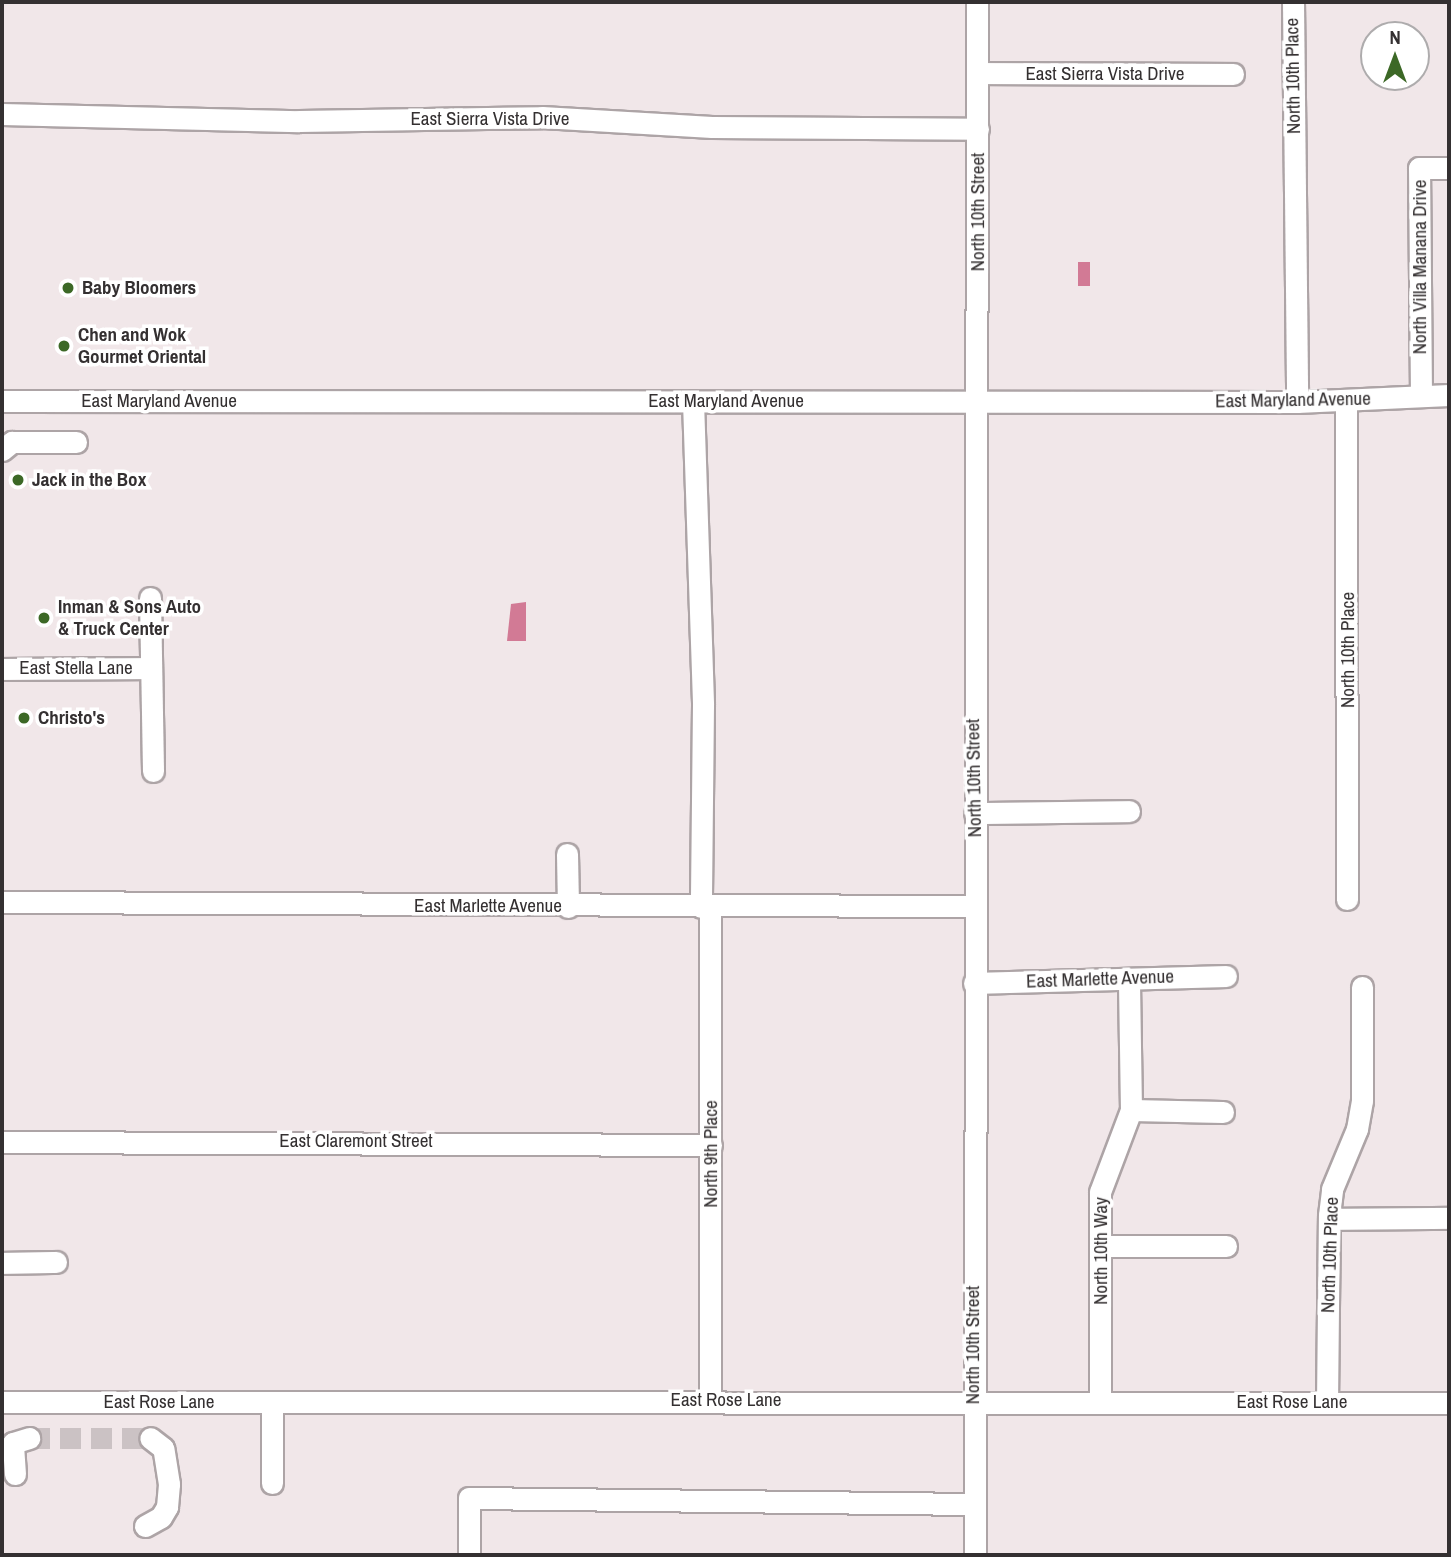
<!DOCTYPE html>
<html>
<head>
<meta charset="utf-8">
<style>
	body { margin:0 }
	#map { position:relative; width:1451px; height:1557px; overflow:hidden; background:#f1e7e9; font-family:"Archivo Narrow",sans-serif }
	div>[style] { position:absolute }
	.water>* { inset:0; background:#d27a95; transform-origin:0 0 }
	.minor-tunnel>* { height:21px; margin-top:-10.5px; transform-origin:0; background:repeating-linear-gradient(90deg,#cbc2c4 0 21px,transparent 0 31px) }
	.roads { filter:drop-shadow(2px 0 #ada4a6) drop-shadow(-2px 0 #ada4a6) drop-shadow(0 2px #ada4a6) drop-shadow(0 -2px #ada4a6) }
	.minor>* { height:21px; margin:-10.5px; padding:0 10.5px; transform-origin:10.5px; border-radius:10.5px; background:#fff }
	.dots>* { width:19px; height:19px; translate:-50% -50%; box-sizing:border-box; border:4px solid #fff; border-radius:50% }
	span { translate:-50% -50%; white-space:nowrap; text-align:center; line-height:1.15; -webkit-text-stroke:7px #fff; paint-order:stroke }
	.street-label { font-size:19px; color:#343031 }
	.poi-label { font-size:19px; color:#343031; font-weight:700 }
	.left { translate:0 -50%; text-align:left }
	.frame { position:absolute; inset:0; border:4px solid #343031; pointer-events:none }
	.north { position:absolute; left:1360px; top:21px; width:70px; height:70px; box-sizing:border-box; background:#fff; border:2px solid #aeacad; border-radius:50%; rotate:0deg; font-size:19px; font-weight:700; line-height:28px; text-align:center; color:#343031 }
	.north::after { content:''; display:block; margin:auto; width:24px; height:32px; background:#3c6826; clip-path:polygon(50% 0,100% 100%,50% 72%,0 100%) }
</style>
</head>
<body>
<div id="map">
	<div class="water">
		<div style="left:1078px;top:262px;width:12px;height:24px"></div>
		<div style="clip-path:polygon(526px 602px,526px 641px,507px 641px,511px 604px)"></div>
	</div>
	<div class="minor-tunnel">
		<div style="left:29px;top:1438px;width:121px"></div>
	</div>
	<div class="roads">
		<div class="minor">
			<div style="left:1293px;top:2px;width:400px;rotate:89.4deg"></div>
			<div style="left:977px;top:73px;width:256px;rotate:0.2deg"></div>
			<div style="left:2px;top:114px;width:297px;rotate:1.4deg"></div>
			<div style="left:299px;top:121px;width:243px;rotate:-0.9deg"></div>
			<div style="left:542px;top:117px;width:170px;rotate:3.4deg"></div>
			<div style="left:712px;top:127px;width:266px;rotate:0.4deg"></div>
			<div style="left:1421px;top:395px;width:227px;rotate:-90.5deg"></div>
			<div style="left:1419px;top:168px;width:30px"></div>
			<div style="left:1346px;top:400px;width:499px;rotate:89.9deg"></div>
			<div style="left:2px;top:401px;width:1295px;rotate:0.04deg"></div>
			<div style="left:1297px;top:402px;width:152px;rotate:-2.6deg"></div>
			<div style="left:693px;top:401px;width:304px;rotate:88.1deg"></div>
			<div style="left:703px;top:705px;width:202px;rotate:90.6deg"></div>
			<div style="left:2px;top:450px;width:13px;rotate:-39deg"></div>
			<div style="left:12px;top:442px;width:64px"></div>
			<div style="left:150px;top:598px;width:173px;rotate:89deg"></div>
			<div style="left:2px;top:669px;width:148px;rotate:-0.4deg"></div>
			<div style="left:975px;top:813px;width:154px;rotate:-0.7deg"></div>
			<div style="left:567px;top:854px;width:53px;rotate:88.9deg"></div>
			<div style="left:2px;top:902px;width:972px;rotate:0.24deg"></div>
			<div style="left:710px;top:907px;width:493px;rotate:90deg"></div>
			<div style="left:974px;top:983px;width:252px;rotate:-1.6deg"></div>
			<div style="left:1131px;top:1110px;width:92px;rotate:1.2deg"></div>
			<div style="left:2px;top:1142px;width:709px;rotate:0.24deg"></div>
			<div style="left:1329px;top:1219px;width:120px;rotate:-0.5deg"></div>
			<div style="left:1103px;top:1246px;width:123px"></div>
			<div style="left:2px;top:1263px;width:54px;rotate:-1.1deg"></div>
			<div style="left:1100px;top:1401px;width:209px;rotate:-90deg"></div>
			<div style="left:1100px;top:1192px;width:88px;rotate:-69.3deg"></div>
			<div style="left:1131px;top:1110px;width:130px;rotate:-90.9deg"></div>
			<div style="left:2px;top:1402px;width:1447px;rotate:0.04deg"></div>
			<div style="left:1327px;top:1403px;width:188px;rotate:-89.4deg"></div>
			<div style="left:1329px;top:1215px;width:26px;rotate:-83deg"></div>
			<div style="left:1332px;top:1189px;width:65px;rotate:-67.4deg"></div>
			<div style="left:1357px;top:1129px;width:29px;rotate:-80deg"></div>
			<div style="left:1362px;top:1100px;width:113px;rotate:-90deg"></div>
			<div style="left:15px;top:1474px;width:31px;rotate:-94deg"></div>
			<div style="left:13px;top:1443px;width:17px;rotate:-17deg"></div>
			<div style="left:272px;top:1483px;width:81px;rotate:-90deg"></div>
			<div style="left:145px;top:1526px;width:18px;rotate:-29deg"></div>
			<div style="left:161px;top:1517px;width:12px;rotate:-59deg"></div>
			<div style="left:167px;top:1507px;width:23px;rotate:-85deg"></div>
			<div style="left:169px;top:1484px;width:36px;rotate:-99deg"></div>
			<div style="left:163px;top:1448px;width:16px;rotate:-142deg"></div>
			<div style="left:469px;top:1555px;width:57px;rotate:-90deg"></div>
			<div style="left:469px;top:1498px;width:506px;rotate:0.68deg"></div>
			<div style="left:975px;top:1555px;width:1553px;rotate:-89.93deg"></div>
		</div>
	</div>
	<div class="dots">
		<div style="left:68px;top:288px;background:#3c6826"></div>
		<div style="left:64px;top:346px;background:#3c6826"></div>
		<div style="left:18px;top:480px;background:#3c6826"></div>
		<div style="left:44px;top:618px;background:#3c6826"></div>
		<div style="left:24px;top:718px;background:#3c6826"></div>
	</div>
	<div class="street-label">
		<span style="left:1105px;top:74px">East Sierra Vista Drive</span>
		<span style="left:1293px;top:76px;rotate:-91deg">North 10th Place</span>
		<span style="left:490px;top:119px">East Sierra Vista Drive</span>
		<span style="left:978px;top:212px;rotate:-90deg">North 10th Street</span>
		<span style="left:1420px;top:267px;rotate:-90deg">North Villa Manana Drive</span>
		<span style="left:1293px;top:400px;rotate:-1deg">East Maryland Avenue</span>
		<span style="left:159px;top:401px">East Maryland Avenue</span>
		<span style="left:726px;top:401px">East Maryland Avenue</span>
		<span style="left:1348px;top:650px;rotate:-90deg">North 10th Place</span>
		<span style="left:76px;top:668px">East Stella Lane</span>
		<span style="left:974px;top:778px;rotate:-91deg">North 10th Street</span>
		<span style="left:488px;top:906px">East Marlette Avenue</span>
		<span style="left:1100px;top:979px;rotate:-2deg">East Marlette Avenue</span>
		<span style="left:356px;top:1141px">East Claremont Street</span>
		<span style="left:711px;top:1154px;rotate:-90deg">North 9th Place</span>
		<span style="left:1101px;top:1251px;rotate:-90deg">North 10th Way</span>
		<span style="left:1330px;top:1255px;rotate:-88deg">North 10th Place</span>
		<span style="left:973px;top:1345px;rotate:-90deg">North 10th Street</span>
		<span style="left:726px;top:1400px">East Rose Lane</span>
		<span style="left:159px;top:1402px">East Rose Lane</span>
		<span style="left:1292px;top:1402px">East Rose Lane</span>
	</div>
	<div class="poi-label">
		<span class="left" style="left:82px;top:288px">Baby Bloomers</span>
		<span class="left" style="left:78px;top:346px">Chen and Wok<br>Gourmet Oriental</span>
		<span class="left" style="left:32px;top:480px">Jack in the Box</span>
		<span class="left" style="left:58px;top:618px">Inman &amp; Sons Auto<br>&amp; Truck Center</span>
		<span class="left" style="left:38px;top:718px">Christo's</span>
	</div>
	<div class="frame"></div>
	<div class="north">N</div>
</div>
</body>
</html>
